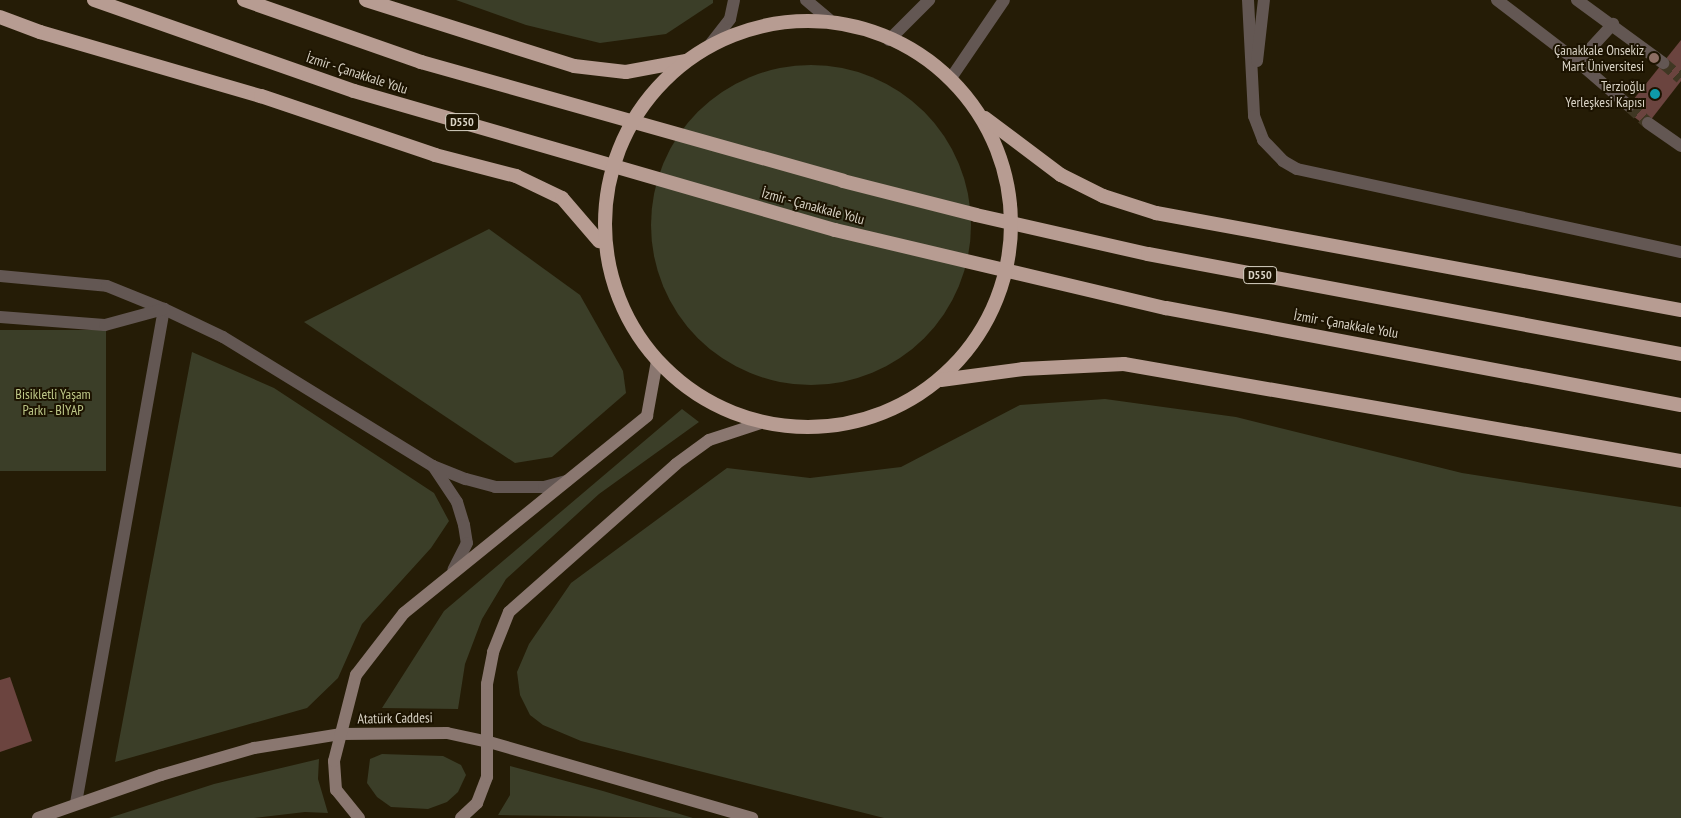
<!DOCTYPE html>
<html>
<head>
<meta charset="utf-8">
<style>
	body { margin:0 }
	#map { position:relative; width:1681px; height:818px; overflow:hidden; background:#251c06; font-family:"PT Sans Narrow",sans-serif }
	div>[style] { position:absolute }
	.green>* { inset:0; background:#3b3e28; transform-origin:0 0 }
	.round { border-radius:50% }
	.building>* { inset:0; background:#6b443f }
	.minor-tunnel>* { height:12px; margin-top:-6px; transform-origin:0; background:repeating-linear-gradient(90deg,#403723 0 12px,transparent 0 18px) }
	.pedestrian>* { height:12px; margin:-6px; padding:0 6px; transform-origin:6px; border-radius:6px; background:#635753 }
	.minor>* { height:12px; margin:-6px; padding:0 6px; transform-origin:6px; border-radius:6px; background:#635753 }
	.tertiary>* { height:12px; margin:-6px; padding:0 6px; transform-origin:6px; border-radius:6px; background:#635753 }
	.secondary>* { height:12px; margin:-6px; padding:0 6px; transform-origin:6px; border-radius:6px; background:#8a7770 }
	.trunk>* { height:14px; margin:-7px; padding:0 7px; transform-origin:7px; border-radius:7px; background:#b79c92 }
	.trunk>.ring { margin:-7px; padding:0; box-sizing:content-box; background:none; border:14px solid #b79c92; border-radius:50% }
	.dots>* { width:14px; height:14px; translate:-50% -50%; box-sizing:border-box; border:2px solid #1c1300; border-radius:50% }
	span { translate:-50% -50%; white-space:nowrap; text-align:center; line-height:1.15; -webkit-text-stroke:4px #1c1300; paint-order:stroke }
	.shield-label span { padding:1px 4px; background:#1c1300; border:1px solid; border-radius:4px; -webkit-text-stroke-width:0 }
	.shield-label { font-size:12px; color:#d9d3c5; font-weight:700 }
	.poi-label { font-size:14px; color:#d9d3c5 }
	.right { translate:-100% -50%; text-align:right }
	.street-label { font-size:14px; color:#d9d3c5 }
	.park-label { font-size:14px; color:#bec888 }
</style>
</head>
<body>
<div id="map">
	<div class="green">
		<div style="clip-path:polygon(456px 0,713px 0,713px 3px,666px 34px,600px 43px,526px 25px)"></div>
		<div class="round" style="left:651px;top:65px;width:320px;height:320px"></div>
		<div style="clip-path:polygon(489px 229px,580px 295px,623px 371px,626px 393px,552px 457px,515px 463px,304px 322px)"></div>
		<div style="left:106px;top:330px;width:141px;height:106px;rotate:90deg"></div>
		<div style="clip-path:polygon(192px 352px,274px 388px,434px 493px,449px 521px,431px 548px,362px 624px,338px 678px,307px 708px,115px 762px)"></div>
		<div style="clip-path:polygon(1105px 399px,1236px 417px,1462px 473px,1681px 507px,1681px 818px,884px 818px,581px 741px,543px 725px,530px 715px,520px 695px,517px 672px,529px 644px,571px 583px,727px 468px,810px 478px,901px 467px,1020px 405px)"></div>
		<div style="clip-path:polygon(682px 409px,699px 422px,599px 494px,506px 579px,482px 619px,465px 664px,458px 709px,382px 708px,444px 611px)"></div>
		<div style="clip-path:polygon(382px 754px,443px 756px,461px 765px,466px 775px,458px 792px,447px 802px,428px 809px,391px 807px,377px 797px,367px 783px,370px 759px)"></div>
		<div style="clip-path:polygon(319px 759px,318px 779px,328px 813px,305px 812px,254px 818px,109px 818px,214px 784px)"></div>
		<div style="clip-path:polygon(510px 766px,603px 791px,693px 818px,498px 815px,510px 795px)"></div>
	</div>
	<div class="building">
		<div style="clip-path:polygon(1681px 40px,1681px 81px,1646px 126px,1625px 110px)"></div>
		<div style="clip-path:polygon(10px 677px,32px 741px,0 752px,0 680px)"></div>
	</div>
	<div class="minor-tunnel">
		<div style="left:1663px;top:63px;width:23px;rotate:40deg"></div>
		<div style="left:1629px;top:106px;width:25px;rotate:42deg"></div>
	</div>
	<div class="pedestrian">
		<div style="left:76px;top:803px;width:502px;rotate:-79.9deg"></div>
	</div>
	<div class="minor">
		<div style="left:806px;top:0;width:30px;rotate:40deg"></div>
		<div style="left:1248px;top:0;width:116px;rotate:87deg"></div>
		<div style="left:1254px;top:116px;width:26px;rotate:69deg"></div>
		<div style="left:1263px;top:140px;width:29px;rotate:46deg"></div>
		<div style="left:1283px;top:161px;width:16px;rotate:30deg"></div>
		<div style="left:1297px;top:169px;width:393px;rotate:12.2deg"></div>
		<div style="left:1497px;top:0;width:102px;rotate:37.4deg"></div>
		<div style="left:1578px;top:62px;width:67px;rotate:40.8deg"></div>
		<div style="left:1577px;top:0;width:107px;rotate:36.2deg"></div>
		<div style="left:889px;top:40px;width:57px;rotate:-45deg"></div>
		<div style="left:709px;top:46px;width:34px;rotate:-52deg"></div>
		<div style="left:730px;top:19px;width:19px;rotate:-78deg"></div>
		<div style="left:1257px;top:61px;width:61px;rotate:-83.5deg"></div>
		<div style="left:1578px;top:62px;width:52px;rotate:-47.4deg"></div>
		<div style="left:951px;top:78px;width:94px;rotate:-55.8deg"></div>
		<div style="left:1648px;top:123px;width:40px;rotate:34.9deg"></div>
	</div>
	<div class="tertiary">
		<div style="left:0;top:276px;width:107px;rotate:5.3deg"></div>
		<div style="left:107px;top:286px;width:61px;rotate:22deg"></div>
		<div style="left:164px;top:309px;width:65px;rotate:25.4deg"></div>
		<div style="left:223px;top:337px;width:246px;rotate:31.6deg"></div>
		<div style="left:433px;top:466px;width:35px;rotate:22deg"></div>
		<div style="left:466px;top:479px;width:30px;rotate:15deg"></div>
		<div style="left:495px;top:487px;width:49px"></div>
		<div style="left:544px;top:487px;width:24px;rotate:-15deg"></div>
		<div style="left:0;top:317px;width:105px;rotate:4.4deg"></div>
		<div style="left:105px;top:325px;width:61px;rotate:-15.2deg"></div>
		<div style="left:433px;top:466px;width:43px;rotate:56.3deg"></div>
		<div style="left:457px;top:502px;width:24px;rotate:73deg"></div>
		<div style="left:464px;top:525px;width:18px;rotate:81deg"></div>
		<div style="left:467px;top:543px;width:30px;rotate:117deg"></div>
	</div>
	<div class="secondary">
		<div style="left:38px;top:818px;width:130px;rotate:-19.3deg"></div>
		<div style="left:161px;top:775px;width:97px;rotate:-16.2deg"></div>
		<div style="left:254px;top:748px;width:87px;rotate:-9.2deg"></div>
		<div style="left:340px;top:734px;width:107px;rotate:-0.5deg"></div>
		<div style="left:447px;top:733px;width:43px;rotate:12.1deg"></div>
		<div style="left:489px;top:742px;width:274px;rotate:16.1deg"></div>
		<div style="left:359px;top:818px;width:36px;rotate:-129deg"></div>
		<div style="left:336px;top:790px;width:29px;rotate:-94deg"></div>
		<div style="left:334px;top:761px;width:89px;rotate:-75.7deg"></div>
		<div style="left:356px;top:675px;width:78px;rotate:-52.3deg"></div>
		<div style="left:404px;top:613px;width:313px;rotate:-39deg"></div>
		<div style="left:647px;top:416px;width:56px;rotate:-79.7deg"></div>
		<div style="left:461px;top:818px;width:22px;rotate:-43deg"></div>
		<div style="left:477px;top:803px;width:28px;rotate:-69deg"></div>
		<div style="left:487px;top:777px;width:93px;rotate:-90deg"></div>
		<div style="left:487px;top:684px;width:33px;rotate:-79deg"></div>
		<div style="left:493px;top:652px;width:43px;rotate:-68.2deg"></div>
		<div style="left:509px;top:612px;width:223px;rotate:-41.5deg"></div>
		<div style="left:676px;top:464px;width:41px;rotate:-36deg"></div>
		<div style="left:709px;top:440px;width:55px;rotate:-18.1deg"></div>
	</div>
	<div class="trunk">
		<div style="left:94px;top:0;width:275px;rotate:19.3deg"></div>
		<div style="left:354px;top:91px;width:501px;rotate:16.12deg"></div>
		<div style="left:835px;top:230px;width:340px;rotate:13.3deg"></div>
		<div style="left:1166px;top:308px;width:524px;rotate:10.67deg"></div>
		<div style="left:244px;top:0;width:188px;rotate:19.3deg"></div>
		<div style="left:421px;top:62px;width:438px;rotate:15.7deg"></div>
		<div style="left:843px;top:181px;width:137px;rotate:14.3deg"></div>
		<div style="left:976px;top:215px;width:176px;rotate:12.8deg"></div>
		<div style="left:1148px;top:254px;width:542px;rotate:10.63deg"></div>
		<div style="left:366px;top:0;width:218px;rotate:17.6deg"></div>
		<div style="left:574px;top:66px;width:52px;rotate:6.6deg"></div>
		<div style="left:626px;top:72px;width:61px;rotate:-10.4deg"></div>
		<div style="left:0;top:17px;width:43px;rotate:20.6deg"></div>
		<div style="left:40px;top:32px;width:230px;rotate:16.2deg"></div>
		<div style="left:261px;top:96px;width:184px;rotate:18.7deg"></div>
		<div style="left:435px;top:155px;width:84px;rotate:14.5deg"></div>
		<div style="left:516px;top:176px;width:51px;rotate:25.6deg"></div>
		<div style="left:562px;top:198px;width:57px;rotate:49.3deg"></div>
		<div class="ring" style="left:605px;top:21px;width:392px;height:392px"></div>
		<div style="left:985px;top:118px;width:95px;rotate:36.9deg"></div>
		<div style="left:1061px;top:175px;width:47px;rotate:26.6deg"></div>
		<div style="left:1103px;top:196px;width:56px;rotate:17.8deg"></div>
		<div style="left:1156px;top:213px;width:534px;rotate:10.47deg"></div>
		<div style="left:941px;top:380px;width:83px;rotate:-7.6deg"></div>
		<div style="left:1023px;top:369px;width:101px;rotate:-2.8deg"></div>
		<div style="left:1124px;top:364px;width:565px;rotate:9.88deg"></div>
	</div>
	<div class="dots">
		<div style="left:1654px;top:58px;background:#8d6e63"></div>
		<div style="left:1655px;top:94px;background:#0f9aa8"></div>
	</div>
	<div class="shield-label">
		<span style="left:462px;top:122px">D550</span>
		<span style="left:1260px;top:275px">D550</span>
	</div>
	<div class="poi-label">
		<span class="right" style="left:1644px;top:58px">Çanakkale Onsekiz<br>Mart Üniversitesi</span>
		<span class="right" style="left:1645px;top:94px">Terzioğlu<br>Yerleşkesi Kapısı</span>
	</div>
	<div class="street-label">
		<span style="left:357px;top:73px;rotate:18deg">İzmir - Çanakkale Yolu</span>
		<span style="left:813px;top:206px;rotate:15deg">İzmir - Çanakkale Yolu</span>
		<span style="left:1346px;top:324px;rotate:10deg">İzmir - Çanakkale Yolu</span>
		<span style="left:395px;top:718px;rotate:-1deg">Atatürk Caddesi</span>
	</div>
	<div class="park-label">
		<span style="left:53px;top:402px">Bisikletli Yaşam<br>Parkı - BİYAP</span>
	</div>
</div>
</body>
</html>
